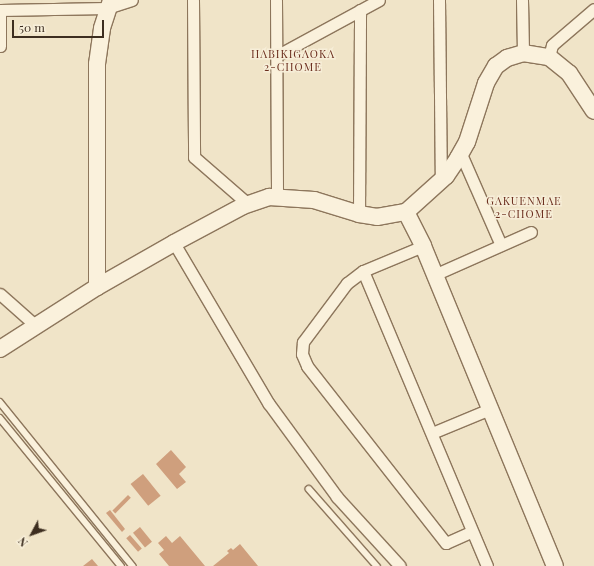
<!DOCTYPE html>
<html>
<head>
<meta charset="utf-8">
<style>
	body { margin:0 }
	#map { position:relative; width:594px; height:566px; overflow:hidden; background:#f0e4c8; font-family:"Playfair Display",serif }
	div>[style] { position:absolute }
	.building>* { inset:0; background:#cf9f7d; transform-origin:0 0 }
	.roads { filter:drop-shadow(1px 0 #8d765c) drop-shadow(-1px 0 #8d765c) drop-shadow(0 1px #8d765c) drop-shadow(0 -1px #8d765c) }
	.lane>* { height:5.5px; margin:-2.75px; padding:0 2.75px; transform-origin:2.75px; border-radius:2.75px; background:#faf1dc }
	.street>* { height:11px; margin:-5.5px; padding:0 5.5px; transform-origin:5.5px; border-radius:5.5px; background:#faf1dc }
	.secondary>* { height:16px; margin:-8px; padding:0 8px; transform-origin:8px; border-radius:8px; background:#faf1dc }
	span { translate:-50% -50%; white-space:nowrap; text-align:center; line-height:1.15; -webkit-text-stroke:3px #f7eed8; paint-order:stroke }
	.neighbourhood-label { font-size:11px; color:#6b2e1e; letter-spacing:1px }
	.north { position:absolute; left:12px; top:514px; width:40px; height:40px; -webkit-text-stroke:3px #f7eed8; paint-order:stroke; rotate:229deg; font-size:11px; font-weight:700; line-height:16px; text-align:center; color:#3d2e20 }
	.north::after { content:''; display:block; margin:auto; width:14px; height:18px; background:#3d2e20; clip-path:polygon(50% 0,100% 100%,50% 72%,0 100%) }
	.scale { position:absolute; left:12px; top:20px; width:92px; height:18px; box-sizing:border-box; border:2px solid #3d2e20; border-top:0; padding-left:5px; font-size:12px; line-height:14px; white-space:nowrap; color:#3d2e20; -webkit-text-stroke:3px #f7eed8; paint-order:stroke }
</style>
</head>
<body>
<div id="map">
	<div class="building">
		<div style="clip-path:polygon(171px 450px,186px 467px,179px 474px,186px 482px,177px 489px,156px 464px)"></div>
		<div style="left:143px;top:474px;width:28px;height:16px;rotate:51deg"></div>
		<div style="left:128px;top:495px;width:4px;height:22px;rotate:45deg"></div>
		<div style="clip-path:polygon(110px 510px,125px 529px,122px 532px,106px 513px)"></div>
		<div style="left:140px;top:527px;width:19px;height:9px;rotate:51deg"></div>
		<div style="left:130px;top:535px;width:18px;height:5px;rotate:49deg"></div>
		<div style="clip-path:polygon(166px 536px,172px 543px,180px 536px,205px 566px,169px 566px,159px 554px,164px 550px,158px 543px)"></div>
		<div style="clip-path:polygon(240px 544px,258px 566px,213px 566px,229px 553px,227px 551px,231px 548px,233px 550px)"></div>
		<div style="clip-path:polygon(92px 559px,98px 566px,83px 566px)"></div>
	</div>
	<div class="roads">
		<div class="lane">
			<div style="left:0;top:402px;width:211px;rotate:51deg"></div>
			<div style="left:0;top:418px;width:191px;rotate:50.7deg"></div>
			<div style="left:309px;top:489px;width:103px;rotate:48.6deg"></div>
		</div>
		<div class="street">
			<div style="left:193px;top:0;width:157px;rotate:89.6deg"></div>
			<div style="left:194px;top:157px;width:72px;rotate:41deg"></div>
			<div style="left:276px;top:0;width:197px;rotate:89.7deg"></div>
			<div style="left:439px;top:0;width:180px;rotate:89.4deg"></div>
			<div style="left:522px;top:0;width:53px;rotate:88.9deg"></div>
			<div style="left:0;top:10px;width:107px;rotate:-1.1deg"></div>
			<div style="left:107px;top:8px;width:26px;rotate:-18deg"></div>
			<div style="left:0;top:46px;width:36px;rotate:-90deg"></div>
			<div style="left:276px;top:56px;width:117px;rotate:-28.5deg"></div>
			<div style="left:549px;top:57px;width:12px;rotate:-76deg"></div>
			<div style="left:552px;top:45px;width:55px;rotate:-40.6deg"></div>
			<div style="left:461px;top:154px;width:99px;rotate:66.3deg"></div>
			<div style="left:359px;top:214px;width:204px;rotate:-89.7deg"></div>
			<div style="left:174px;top:243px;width:187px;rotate:59.5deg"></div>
			<div style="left:269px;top:404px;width:115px;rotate:53.8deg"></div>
			<div style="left:337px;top:497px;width:93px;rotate:47.6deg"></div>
			<div style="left:423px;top:246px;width:65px;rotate:157.4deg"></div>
			<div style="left:363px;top:271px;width:20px;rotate:143deg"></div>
			<div style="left:347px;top:283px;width:74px;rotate:126.7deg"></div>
			<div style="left:303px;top:342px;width:12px;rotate:95deg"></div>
			<div style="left:302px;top:354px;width:13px;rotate:67deg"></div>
			<div style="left:307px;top:366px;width:225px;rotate:51.9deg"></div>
			<div style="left:446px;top:543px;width:27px;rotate:-24deg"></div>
			<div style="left:363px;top:271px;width:320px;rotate:67.2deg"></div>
			<div style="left:434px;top:275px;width:106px;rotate:-23.9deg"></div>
			<div style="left:0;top:294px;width:47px;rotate:41.5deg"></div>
			<div style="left:432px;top:433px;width:63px;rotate:-22.5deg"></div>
		</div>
		<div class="secondary">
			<div style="left:406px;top:212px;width:38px;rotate:63deg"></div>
			<div style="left:423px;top:246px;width:346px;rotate:67.6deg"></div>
			<div style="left:97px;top:287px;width:223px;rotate:-90deg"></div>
			<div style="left:97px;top:64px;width:36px;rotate:-82deg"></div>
			<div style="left:102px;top:28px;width:29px;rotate:-72deg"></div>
			<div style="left:0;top:349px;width:115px;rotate:-32.6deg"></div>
			<div style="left:97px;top:287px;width:89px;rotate:-29.7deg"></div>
			<div style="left:174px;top:243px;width:78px;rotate:-28.2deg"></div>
			<div style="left:243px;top:206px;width:28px;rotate:-19deg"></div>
			<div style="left:269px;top:197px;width:45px;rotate:3.8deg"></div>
			<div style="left:314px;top:200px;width:47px;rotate:17.3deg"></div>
			<div style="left:359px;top:214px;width:18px;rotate:9deg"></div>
			<div style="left:377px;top:217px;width:29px;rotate:-10deg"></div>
			<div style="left:406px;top:212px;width:54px;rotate:-42deg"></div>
			<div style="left:446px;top:176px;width:22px;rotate:-56deg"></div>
			<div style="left:458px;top:158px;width:18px;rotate:-61deg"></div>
			<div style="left:467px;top:142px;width:62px;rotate:-72.1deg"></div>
			<div style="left:486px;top:83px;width:20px;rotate:-60deg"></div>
			<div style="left:496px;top:66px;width:14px;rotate:-36deg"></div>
			<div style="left:507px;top:58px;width:17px;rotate:-17deg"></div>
			<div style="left:523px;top:53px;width:26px;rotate:9deg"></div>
			<div style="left:549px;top:57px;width:26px;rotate:39deg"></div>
			<div style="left:569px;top:73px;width:45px;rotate:56.7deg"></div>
		</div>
	</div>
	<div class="neighbourhood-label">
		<span style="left:293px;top:61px">HABIKIGAOKA<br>2-CHOME</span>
		<span style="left:524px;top:208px">GAKUENMAE<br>2-CHOME</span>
	</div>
	<div class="north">N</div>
	<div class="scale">50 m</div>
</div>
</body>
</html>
